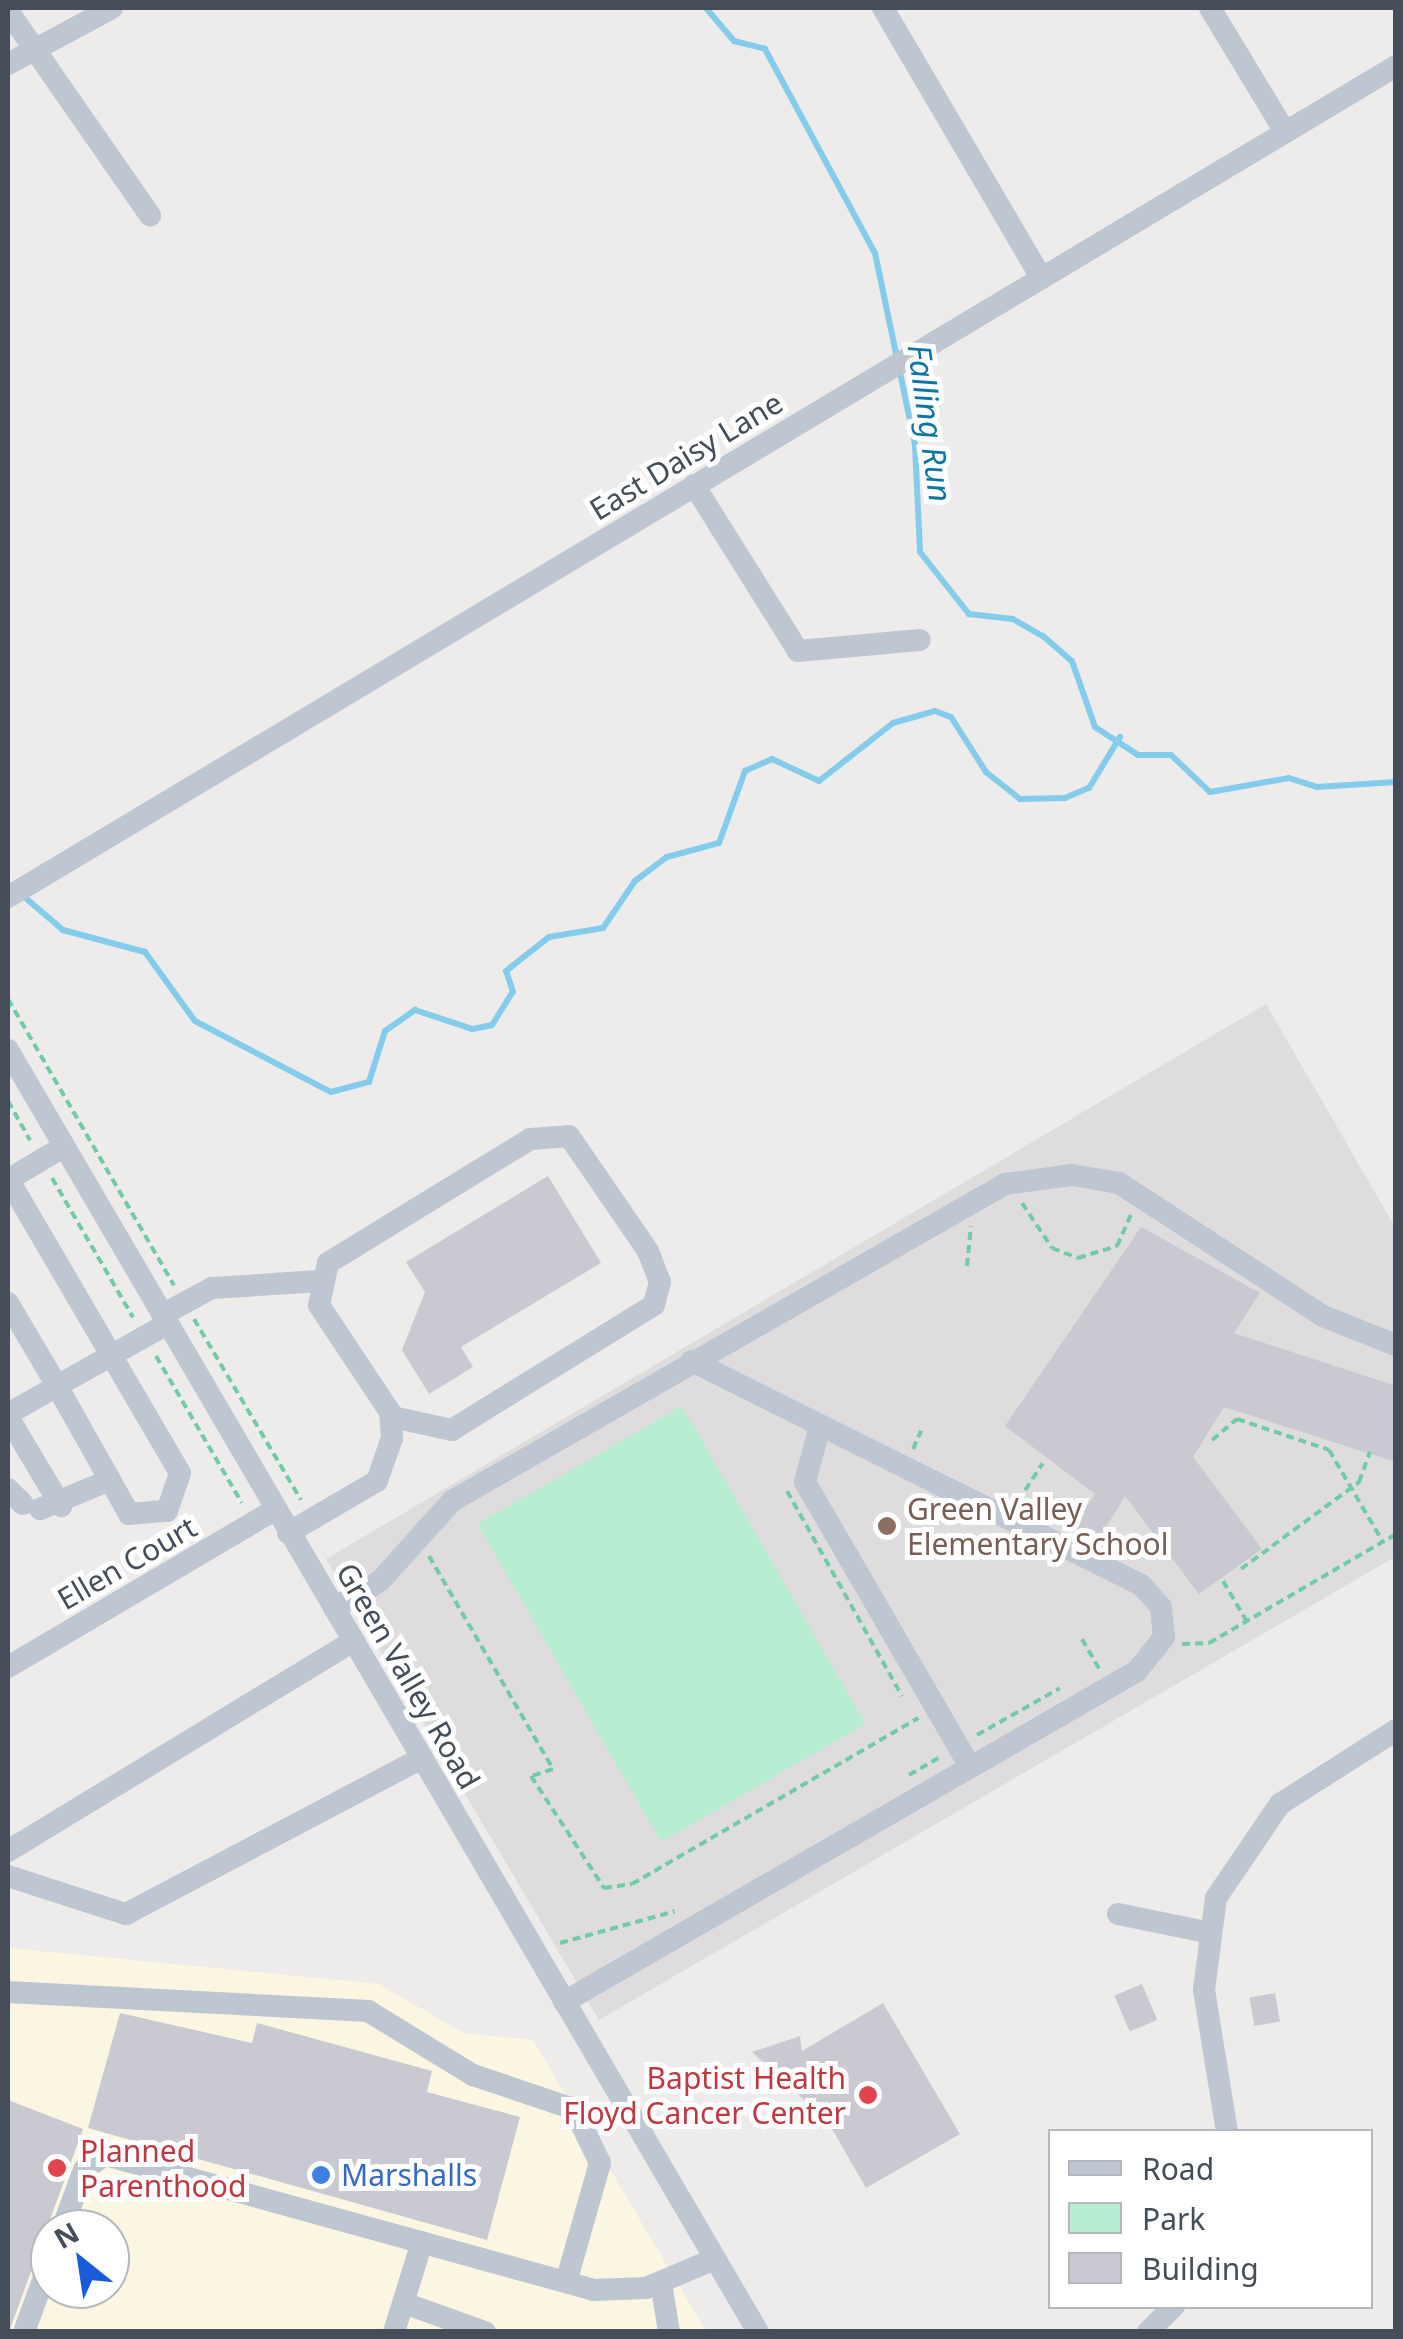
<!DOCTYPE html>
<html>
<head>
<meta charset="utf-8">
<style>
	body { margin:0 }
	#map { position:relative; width:1403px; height:2339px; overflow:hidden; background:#eeebeb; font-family:"Noto Sans",sans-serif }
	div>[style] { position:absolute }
	.commercial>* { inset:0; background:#fbf6e2 }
	.education>* { inset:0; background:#dfdcdd }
	.green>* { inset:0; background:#b7eed1; transform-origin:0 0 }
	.stream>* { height:6px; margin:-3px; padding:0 3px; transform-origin:3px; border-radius:3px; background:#84cceb }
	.building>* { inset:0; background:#c8c9d1; transform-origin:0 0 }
	.path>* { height:4px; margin-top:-2px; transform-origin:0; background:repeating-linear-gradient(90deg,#70cba7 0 8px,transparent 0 13px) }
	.minor>* { height:22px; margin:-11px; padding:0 11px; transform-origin:11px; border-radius:11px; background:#bec6d1 }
	.dots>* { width:28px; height:28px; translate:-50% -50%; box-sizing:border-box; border:5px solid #fff; border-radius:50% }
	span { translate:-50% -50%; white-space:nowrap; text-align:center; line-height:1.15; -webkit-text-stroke:10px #fff; paint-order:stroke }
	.street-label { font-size:30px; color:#444d58 }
	.education-label { font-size:30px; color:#785e54 }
	.left { translate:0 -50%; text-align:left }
	.health-label { font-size:30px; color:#be3a42 }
	.right { translate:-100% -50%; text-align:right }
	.shop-label { font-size:30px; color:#366cbe }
	.water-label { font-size:32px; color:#0b76a3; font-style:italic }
	.frame { position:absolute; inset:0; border:10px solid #444d58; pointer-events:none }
	.legend { position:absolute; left:1048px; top:2129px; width:325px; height:180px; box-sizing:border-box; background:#fff; border:2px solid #b4b8bc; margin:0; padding:12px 18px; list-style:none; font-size:30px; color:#444d58 }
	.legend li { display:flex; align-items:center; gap:20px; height:50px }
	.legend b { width:50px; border:2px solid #b4b8bc }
	.north { position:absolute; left:30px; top:2209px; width:100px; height:100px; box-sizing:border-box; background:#fff; border:2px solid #b4b8bc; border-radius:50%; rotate:330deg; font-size:28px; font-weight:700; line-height:40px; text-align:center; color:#444d58 }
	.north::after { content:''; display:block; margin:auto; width:35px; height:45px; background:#185bdb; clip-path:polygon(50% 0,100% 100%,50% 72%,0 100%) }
</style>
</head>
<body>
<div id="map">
	<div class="commercial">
		<div style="clip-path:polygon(evenodd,8px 1948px,379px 1984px,463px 2033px,533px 2040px,706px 2331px,8px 2331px,8px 1948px,50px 2229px,110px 2229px,110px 2289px,50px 2289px,50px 2229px)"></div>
	</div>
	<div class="education">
		<div style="clip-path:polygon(1266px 1004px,1395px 1227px,1395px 1557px,599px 2020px,326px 1559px)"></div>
	</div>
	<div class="green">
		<div style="left:682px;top:1406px;width:367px;height:236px;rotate:60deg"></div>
	</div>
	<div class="stream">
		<div style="left:706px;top:8px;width:43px;rotate:49.7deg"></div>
		<div style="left:734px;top:41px;width:32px;rotate:14deg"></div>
		<div style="left:765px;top:49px;width:232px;rotate:61.7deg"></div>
		<div style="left:875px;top:253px;width:196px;rotate:78.2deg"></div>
		<div style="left:915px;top:445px;width:107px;rotate:87.3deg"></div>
		<div style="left:920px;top:552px;width:79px;rotate:51.7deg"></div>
		<div style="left:969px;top:614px;width:44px;rotate:6.5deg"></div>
		<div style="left:1013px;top:619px;width:34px;rotate:30deg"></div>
		<div style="left:1043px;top:636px;width:38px;rotate:41deg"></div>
		<div style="left:1072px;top:661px;width:70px;rotate:70.8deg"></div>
		<div style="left:1095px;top:727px;width:51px;rotate:33.1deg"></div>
		<div style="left:1138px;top:755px;width:33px"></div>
		<div style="left:1171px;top:755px;width:54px;rotate:43.5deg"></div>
		<div style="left:1210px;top:792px;width:80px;rotate:-10deg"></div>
		<div style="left:1289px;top:778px;width:29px;rotate:18deg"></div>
		<div style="left:1317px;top:787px;width:79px;rotate:-3.6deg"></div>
		<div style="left:22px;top:895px;width:54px;rotate:40.5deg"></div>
		<div style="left:63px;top:930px;width:85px;rotate:15deg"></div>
		<div style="left:145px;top:952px;width:85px;rotate:54.1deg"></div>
		<div style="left:195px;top:1021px;width:153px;rotate:27.6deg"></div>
		<div style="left:331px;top:1092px;width:39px;rotate:-15deg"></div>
		<div style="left:369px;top:1082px;width:53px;rotate:-72.6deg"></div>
		<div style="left:385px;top:1031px;width:37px;rotate:-35deg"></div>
		<div style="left:415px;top:1010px;width:60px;rotate:18.4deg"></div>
		<div style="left:472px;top:1029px;width:20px;rotate:-11deg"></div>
		<div style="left:492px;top:1025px;width:39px;rotate:-58deg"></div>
		<div style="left:513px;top:992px;width:22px;rotate:-108deg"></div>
		<div style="left:506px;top:971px;width:55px;rotate:-38.3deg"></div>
		<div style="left:549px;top:937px;width:55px;rotate:-9.5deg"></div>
		<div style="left:603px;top:928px;width:57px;rotate:-55.8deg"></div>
		<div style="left:635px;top:881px;width:40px;rotate:-37deg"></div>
		<div style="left:667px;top:857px;width:54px;rotate:-15.1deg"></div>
		<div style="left:719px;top:843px;width:77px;rotate:-70.1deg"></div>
		<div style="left:745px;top:771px;width:30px;rotate:-24deg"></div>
		<div style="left:772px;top:759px;width:52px;rotate:25.1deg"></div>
		<div style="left:819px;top:781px;width:94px;rotate:-38.1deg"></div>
		<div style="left:893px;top:723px;width:44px;rotate:-15.9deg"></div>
		<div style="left:935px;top:711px;width:17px;rotate:21deg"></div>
		<div style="left:951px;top:717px;width:65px;rotate:57.5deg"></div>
		<div style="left:986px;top:772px;width:43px;rotate:38.5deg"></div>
		<div style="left:1020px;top:799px;width:45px;rotate:-1.3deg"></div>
		<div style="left:1065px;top:798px;width:26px;rotate:-23deg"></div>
		<div style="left:1089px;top:788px;width:60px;rotate:-58.7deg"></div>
	</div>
	<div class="building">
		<div style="clip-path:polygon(548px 1176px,601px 1263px,461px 1347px,473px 1367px,429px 1394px,402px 1350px,425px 1292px,406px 1262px)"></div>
		<div style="clip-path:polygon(1141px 1227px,1260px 1293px,1234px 1333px,1396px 1386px,1396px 1462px,1224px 1407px,1193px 1457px,1262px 1549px,1199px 1594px,1125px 1496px,1097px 1542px,1073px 1527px,1095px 1494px,1005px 1426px)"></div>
		<div style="left:1142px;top:1984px;width:39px;height:30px;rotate:67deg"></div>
		<div style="left:1275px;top:1993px;width:29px;height:26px;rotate:80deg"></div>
		<div style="clip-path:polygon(883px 2003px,960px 2134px,866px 2188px,828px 2122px,752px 2052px,800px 2036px,802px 2051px)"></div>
		<div style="clip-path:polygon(120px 2013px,252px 2043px,257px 2023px,432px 2071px,427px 2092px,520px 2117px,487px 2240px,88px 2128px)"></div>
		<div style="clip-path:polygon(8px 2100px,83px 2129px,9px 2332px,8px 2332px)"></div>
	</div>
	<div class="path">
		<div style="left:8px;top:999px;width:331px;rotate:59.9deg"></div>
		<div style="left:8px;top:1101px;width:45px;rotate:60.6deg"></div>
		<div style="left:52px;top:1178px;width:161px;rotate:59.8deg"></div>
		<div style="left:1022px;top:1203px;width:54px;rotate:56.3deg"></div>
		<div style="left:1052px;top:1248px;width:28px;rotate:21deg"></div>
		<div style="left:1078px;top:1258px;width:41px;rotate:-17.1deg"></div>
		<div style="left:1117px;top:1246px;width:34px;rotate:-66deg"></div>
		<div style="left:967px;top:1266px;width:40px;rotate:-84.3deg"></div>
		<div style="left:194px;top:1319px;width:210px;rotate:59.4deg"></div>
		<div style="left:156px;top:1356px;width:170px;rotate:59.7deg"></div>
		<div style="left:1212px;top:1440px;width:33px;rotate:-40deg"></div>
		<div style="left:1237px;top:1419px;width:97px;rotate:18.6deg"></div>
		<div style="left:1329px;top:1450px;width:107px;rotate:59.6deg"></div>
		<div style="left:913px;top:1449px;width:20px;rotate:-66deg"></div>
		<div style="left:787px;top:1491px;width:235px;rotate:60.7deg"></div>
		<div style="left:1018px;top:1501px;width:45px;rotate:-56.7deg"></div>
		<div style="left:429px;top:1556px;width:246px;rotate:59.8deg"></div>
		<div style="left:553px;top:1769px;width:23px;rotate:162deg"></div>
		<div style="left:531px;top:1776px;width:134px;rotate:56.9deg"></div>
		<div style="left:604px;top:1888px;width:28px;rotate:-8deg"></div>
		<div style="left:632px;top:1884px;width:331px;rotate:-30.1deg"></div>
		<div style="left:1241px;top:1569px;width:147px;rotate:-36.4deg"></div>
		<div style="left:1359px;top:1482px;width:32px;rotate:-70deg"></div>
		<div style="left:1223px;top:1581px;width:45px;rotate:59.5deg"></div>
		<div style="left:1082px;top:1639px;width:34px;rotate:60deg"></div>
		<div style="left:1182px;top:1644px;width:27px;rotate:-2deg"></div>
		<div style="left:1209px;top:1643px;width:216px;rotate:-30.2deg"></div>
		<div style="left:977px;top:1735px;width:95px;rotate:-29.5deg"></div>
		<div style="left:909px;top:1775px;width:34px;rotate:-30deg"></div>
		<div style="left:560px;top:1943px;width:119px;rotate:-15.5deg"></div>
	</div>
	<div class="minor">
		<div style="left:883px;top:8px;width:312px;rotate:59.6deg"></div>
		<div style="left:1210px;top:8px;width:145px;rotate:58.8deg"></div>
		<div style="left:8px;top:11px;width:249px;rotate:55.2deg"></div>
		<div style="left:8px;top:64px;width:118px;rotate:-28.3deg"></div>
		<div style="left:694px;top:485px;width:196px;rotate:57.9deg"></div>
		<div style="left:798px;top:651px;width:122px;rotate:-5.2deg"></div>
		<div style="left:8px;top:897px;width:1618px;rotate:-30.91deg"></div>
		<div style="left:8px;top:1050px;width:1485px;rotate:59.67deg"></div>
		<div style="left:8px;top:1180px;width:64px;rotate:-31deg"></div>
		<div style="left:8px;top:1303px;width:96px;rotate:59.4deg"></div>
		<div style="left:57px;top:1386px;width:126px;rotate:-29.4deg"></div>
		<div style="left:162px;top:1315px;width:57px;rotate:-28.4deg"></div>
		<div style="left:212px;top:1288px;width:107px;rotate:-3.7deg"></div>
		<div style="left:8px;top:1414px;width:56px;rotate:-29.7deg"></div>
		<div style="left:57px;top:1386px;width:147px;rotate:60.6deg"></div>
		<div style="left:129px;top:1514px;width:38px;rotate:-5deg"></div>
		<div style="left:167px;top:1511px;width:40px;rotate:-71.1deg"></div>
		<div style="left:180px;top:1473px;width:341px;rotate:-120.3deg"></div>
		<div style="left:8px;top:1417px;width:104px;rotate:59.2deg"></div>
		<div style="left:820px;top:1426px;width:58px;rotate:105deg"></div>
		<div style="left:805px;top:1482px;width:329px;rotate:59.9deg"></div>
		<div style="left:8px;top:1489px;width:21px;rotate:45deg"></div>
		<div style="left:40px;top:1509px;width:76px;rotate:-22.5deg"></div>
		<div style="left:288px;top:1533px;width:103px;rotate:-30.3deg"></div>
		<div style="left:377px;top:1481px;width:46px;rotate:-70.8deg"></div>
		<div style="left:392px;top:1438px;width:26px;rotate:-94deg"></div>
		<div style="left:390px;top:1412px;width:128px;rotate:-123.6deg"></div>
		<div style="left:319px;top:1305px;width:43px;rotate:-77.9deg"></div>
		<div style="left:328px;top:1263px;width:237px;rotate:-31.5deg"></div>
		<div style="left:530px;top:1139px;width:39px;rotate:-4deg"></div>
		<div style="left:569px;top:1136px;width:140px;rotate:55.5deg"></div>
		<div style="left:648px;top:1251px;width:33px;rotate:69deg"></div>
		<div style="left:660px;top:1282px;width:24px;rotate:105deg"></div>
		<div style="left:654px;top:1305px;width:238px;rotate:148.3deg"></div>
		<div style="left:452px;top:1430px;width:61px;rotate:-167.8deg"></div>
		<div style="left:334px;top:1608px;width:53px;rotate:-30.4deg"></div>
		<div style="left:380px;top:1581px;width:108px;rotate:-48deg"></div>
		<div style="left:452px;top:1501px;width:637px;rotate:-29.82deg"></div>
		<div style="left:1005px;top:1184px;width:68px;rotate:-7.7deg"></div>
		<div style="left:1072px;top:1175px;width:48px;rotate:9.7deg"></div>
		<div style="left:1119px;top:1183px;width:244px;rotate:33.1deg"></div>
		<div style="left:1323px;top:1316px;width:79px;rotate:21.7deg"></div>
		<div style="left:8px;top:1667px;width:310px;rotate:-30.5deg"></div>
		<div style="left:8px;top:1851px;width:404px;rotate:-31.3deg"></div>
		<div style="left:8px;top:1876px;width:124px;rotate:17.9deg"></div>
		<div style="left:126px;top:1914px;width:335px;rotate:-27.8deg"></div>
		<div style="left:1118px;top:1914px;width:90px;rotate:11.6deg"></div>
		<div style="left:8px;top:1992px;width:361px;rotate:3deg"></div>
		<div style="left:368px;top:2011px;width:123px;rotate:31.4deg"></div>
		<div style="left:473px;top:2075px;width:107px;rotate:18.6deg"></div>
		<div style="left:574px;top:2109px;width:60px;rotate:64.3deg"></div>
		<div style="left:600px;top:2163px;width:124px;rotate:105.9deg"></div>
		<div style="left:564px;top:2002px;width:662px;rotate:-30.01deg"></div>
		<div style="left:1137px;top:1671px;width:43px;rotate:-51.5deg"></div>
		<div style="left:1164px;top:1637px;width:30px;rotate:-96deg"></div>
		<div style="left:1161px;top:1607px;width:30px;rotate:-132deg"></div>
		<div style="left:1141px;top:1585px;width:502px;rotate:-153.49deg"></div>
		<div style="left:1227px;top:2132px;width:144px;rotate:-99.2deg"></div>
		<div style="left:1204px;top:1990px;width:93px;rotate:-82.6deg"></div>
		<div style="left:1216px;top:1898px;width:114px;rotate:-55.8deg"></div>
		<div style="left:1280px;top:1804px;width:138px;rotate:-32.5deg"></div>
		<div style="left:62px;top:2229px;width:63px;rotate:-69.6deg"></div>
		<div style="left:84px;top:2170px;width:26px;rotate:-36deg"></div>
		<div style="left:105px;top:2155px;width:507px;rotate:15.43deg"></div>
		<div style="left:594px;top:2290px;width:52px;rotate:-2.2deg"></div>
		<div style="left:646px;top:2288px;width:75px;rotate:-22.8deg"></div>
		<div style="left:661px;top:2283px;width:50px;rotate:80.7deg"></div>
		<div style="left:404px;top:2303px;width:86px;rotate:19.7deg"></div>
		<div style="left:24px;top:2332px;width:76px;rotate:-69.9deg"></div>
		<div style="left:394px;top:2332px;width:94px;rotate:-72.7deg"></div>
		<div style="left:1148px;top:2332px;width:37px;rotate:-45deg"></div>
	</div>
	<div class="dots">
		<div style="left:887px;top:1526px;background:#8d6e63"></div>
		<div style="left:868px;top:2095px;background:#e0444e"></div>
		<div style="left:57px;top:2168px;background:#e0444e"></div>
		<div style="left:321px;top:2175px;background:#3f7fe0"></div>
	</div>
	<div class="street-label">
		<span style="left:686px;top:456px;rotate:-31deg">East Daisy Lane</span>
		<span style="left:127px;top:1563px;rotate:-30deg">Ellen Court</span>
		<span style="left:408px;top:1676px;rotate:60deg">Green Valley Road</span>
	</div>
	<div class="education-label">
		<span class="left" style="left:907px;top:1526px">Green Valley<br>Elementary School</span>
	</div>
	<div class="health-label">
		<span class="right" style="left:846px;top:2095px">Baptist Health<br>Floyd Cancer Center</span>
		<span class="left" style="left:80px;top:2168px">Planned<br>Parenthood</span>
	</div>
	<div class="shop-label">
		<span class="left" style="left:341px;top:2175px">Marshalls</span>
	</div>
	<div class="water-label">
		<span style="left:930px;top:423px;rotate:82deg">Falling Run</span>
	</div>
	<div class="frame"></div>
	<ul class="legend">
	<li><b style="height:12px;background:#bec6d1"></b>Road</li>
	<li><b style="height:28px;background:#b7eed1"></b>Park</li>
	<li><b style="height:28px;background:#c8c9d1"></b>Building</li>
	</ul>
	<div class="north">N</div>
</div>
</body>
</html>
